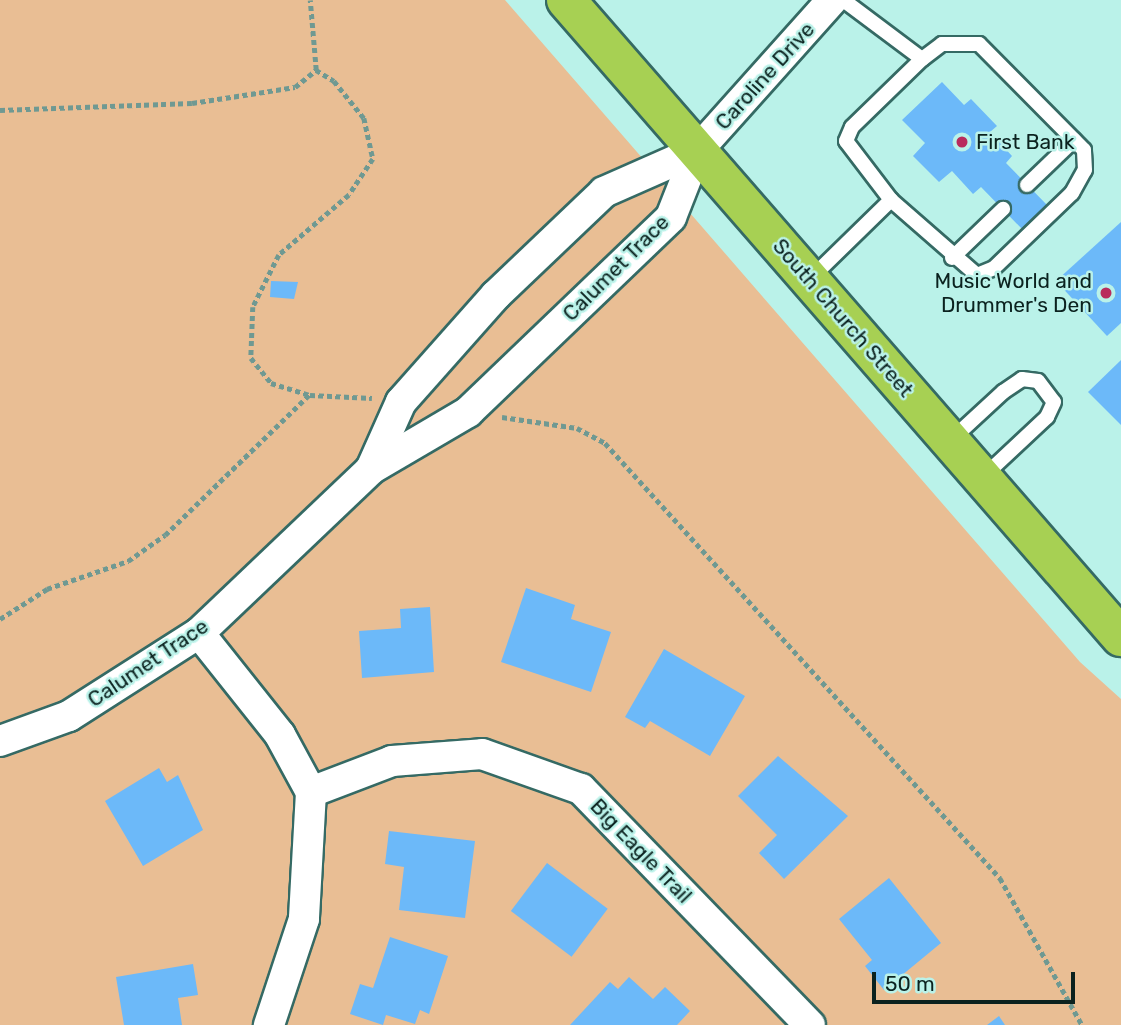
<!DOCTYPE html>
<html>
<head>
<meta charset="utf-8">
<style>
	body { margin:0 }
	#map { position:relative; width:1121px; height:1025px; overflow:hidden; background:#baf2e9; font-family:Rubik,sans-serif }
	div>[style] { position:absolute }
	.green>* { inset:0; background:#e9be94 }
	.building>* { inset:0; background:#6cb9f9; transform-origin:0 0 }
	.path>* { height:4.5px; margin-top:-2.25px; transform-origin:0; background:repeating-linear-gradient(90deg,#6f9992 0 5px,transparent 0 8.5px) }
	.roads { filter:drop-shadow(2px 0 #356a64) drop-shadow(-2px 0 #356a64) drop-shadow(0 2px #356a64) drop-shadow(0 -2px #356a64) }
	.lane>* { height:14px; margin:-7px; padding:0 7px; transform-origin:7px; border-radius:7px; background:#fff }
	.street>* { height:30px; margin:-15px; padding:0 15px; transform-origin:15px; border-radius:15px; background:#fff }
	.highway>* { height:38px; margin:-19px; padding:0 19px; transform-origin:19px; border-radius:19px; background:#a7d053 }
	.dots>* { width:19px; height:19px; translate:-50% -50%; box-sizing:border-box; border:4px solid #baf2e9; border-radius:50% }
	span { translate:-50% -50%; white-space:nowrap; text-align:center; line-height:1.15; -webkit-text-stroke:5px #baf2e9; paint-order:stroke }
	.street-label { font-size:21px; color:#0b221f }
	.poi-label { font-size:21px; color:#0b221f }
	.left { translate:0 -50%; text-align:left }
	.right { translate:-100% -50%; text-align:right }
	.scale { position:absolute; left:872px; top:972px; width:203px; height:32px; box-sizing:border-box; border:4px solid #0b221f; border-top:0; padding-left:9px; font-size:21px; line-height:24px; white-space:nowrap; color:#0b221f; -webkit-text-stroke:5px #baf2e9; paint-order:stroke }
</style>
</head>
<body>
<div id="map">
	<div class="green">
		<div style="clip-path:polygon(0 0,505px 0,1080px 662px,1121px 699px,1121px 1025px,0 1025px)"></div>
	</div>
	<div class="building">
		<div style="clip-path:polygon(942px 82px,964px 105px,971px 99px,997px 126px,990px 132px,1012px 156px,1006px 163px,1047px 205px,1023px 230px,981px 187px,973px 194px,952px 171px,939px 182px,913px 156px,925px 143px,902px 120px)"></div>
		<div style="clip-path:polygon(1121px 222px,1121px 323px,1107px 336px,1056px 281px)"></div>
		<div style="clip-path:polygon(271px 281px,298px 282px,294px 299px,270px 297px)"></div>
		<div style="clip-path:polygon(1121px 360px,1121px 425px,1088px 392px)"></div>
		<div style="clip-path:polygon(526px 588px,575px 605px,571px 619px,611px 632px,591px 692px,501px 662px)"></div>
		<div style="clip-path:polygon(430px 607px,434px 672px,362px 678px,359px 631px,401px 628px,400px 609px)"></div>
		<div style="clip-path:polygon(664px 649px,745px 696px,710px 756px,650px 721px,645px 728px,625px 717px)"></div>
		<div style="clip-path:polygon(778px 756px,848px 816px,784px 879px,759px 853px,777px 835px,738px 796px)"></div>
		<div style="clip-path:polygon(159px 768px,167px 782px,178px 775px,203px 830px,143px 866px,105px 801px)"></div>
		<div style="clip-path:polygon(389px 831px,475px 841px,465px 918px,399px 910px,404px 867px,385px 864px)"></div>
		<div style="left:547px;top:863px;width:76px;height:60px;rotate:37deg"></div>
		<div style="clip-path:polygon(889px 878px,941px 943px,884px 990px,865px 966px,872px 960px,839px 919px)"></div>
		<div style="clip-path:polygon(390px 937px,448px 956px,429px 1014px,420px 1010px,415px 1024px,386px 1015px,383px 1025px,350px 1014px,360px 984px,373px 988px)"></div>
		<div style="clip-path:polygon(193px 964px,198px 995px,178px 998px,182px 1025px,124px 1025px,116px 977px)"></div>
		<div style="clip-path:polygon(629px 977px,653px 999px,665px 987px,690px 1011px,677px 1025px,570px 1025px,610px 982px,618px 989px)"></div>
		<div style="clip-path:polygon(999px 1016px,1005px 1025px,987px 1025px)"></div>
	</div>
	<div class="path">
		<div style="left:316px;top:70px;width:21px;rotate:31deg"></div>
		<div style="left:334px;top:81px;width:48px;rotate:51deg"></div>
		<div style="left:364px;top:118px;width:42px;rotate:77.6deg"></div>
		<div style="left:373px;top:159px;width:43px;rotate:123.7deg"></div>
		<div style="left:349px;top:195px;width:92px;rotate:139.4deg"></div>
		<div style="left:279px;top:255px;width:58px;rotate:116.6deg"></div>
		<div style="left:253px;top:307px;width:51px;rotate:92.2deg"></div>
		<div style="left:251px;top:358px;width:32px;rotate:51deg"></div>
		<div style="left:271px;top:383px;width:41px;rotate:17.1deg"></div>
		<div style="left:310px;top:395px;width:62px;rotate:2.8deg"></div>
		<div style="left:0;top:110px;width:192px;rotate:-2.1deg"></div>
		<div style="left:192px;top:103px;width:104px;rotate:-8.8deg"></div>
		<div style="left:295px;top:87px;width:27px;rotate:-39deg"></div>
		<div style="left:316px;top:70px;width:70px;rotate:-94.9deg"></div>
		<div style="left:502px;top:417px;width:76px;rotate:8.3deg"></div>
		<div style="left:577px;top:428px;width:32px;rotate:28deg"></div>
		<div style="left:605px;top:443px;width:588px;rotate:47.76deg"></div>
		<div style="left:1000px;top:878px;width:168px;rotate:60.8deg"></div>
		<div style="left:0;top:619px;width:56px;rotate:-32.6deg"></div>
		<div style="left:47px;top:589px;width:86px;rotate:-19.1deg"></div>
		<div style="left:128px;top:561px;width:45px;rotate:-35.1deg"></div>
		<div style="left:165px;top:535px;width:201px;rotate:-44.2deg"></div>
	</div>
	<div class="roads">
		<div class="lane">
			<div style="left:1027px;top:185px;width:65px;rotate:-43.8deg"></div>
			<div style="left:891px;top:200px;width:114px;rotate:41.1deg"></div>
			<div style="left:977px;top:275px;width:18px;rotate:-22deg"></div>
			<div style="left:994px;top:268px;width:108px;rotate:-43.9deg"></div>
			<div style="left:1072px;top:193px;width:26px;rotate:-61deg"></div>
			<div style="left:1085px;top:170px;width:20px;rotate:-93deg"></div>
			<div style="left:1084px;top:150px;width:149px;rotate:-134.7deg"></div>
			<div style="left:979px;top:44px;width:37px;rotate:180deg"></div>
			<div style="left:942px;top:44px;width:25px;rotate:143deg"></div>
			<div style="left:952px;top:258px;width:71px;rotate:-43.9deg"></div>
			<div style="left:811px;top:278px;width:112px;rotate:-44.3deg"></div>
			<div style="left:891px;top:200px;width:74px;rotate:-127.3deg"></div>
			<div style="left:846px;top:141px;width:15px;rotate:-67deg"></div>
			<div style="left:852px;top:127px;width:98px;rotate:-44.2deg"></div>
			<div style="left:922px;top:59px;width:99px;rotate:-143.2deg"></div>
			<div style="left:951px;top:440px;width:71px;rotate:-42.7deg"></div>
			<div style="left:1003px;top:392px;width:23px;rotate:-34deg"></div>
			<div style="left:1022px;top:379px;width:16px;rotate:7deg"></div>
			<div style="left:1038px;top:381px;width:26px;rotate:53deg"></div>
			<div style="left:1054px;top:402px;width:17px;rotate:115deg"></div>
			<div style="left:1047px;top:417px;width:86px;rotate:136.9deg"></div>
		</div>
		<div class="street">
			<div style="left:371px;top:469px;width:73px;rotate:-65.9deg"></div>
			<div style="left:401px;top:402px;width:143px;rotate:-48.4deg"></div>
			<div style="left:496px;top:295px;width:149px;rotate:-43.6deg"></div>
			<div style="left:604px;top:192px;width:102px;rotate:-23.8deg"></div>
			<div style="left:199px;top:633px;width:130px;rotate:51.5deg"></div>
			<div style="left:280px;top:735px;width:65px;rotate:61.5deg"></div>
			<div style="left:311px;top:792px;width:127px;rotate:93.2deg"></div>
			<div style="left:304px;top:919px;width:112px;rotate:108.3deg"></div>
			<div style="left:0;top:741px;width:73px;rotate:-19.9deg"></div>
			<div style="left:69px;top:716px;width:154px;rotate:-32.6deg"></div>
			<div style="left:199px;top:633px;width:238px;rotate:-43.6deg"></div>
			<div style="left:371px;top:469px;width:113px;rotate:-30.4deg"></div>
			<div style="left:468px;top:412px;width:281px;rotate:-43.8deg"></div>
			<div style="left:671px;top:217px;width:71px;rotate:-68.5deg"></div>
			<div style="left:697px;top:151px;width:203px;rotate:-48.2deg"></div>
			<div style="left:311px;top:792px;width:87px;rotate:-20.9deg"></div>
			<div style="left:392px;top:761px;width:90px;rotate:-4.4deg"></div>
			<div style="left:482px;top:754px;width:105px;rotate:19.5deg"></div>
			<div style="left:581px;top:789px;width:329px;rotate:45.9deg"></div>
		</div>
		<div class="highway">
			<div style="left:566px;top:0;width:845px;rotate:48.94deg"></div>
		</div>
	</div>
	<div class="dots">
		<div style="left:962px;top:142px;background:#b92b5d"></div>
		<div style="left:1106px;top:293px;background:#b92b5d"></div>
	</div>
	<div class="street-label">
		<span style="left:765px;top:76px;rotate:-48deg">Caroline Drive</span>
		<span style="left:616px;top:268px;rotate:-45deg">Calumet Trace</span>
		<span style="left:843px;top:318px;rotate:49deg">South Church Street</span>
		<span style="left:148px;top:663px;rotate:-34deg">Calumet Trace</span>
		<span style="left:641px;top:851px;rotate:46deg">Big Eagle Trail</span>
	</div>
	<div class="poi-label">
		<span class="left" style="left:976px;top:142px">First Bank</span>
		<span class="right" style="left:1092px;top:293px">Music World and<br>Drummer's Den</span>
	</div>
	<div class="scale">50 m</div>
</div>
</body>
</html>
